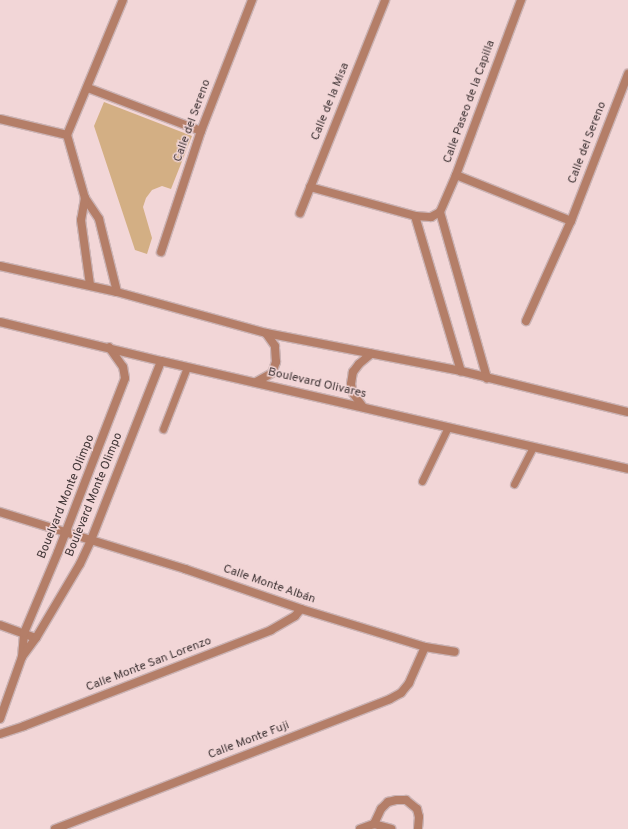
<!DOCTYPE html>
<html>
<head>
<meta charset="utf-8">
<style>
	body { margin:0 }
	#map { position:relative; width:628px; height:829px; overflow:hidden; background:#f2d6d7; font-family:Overpass,sans-serif }
	div>[style] { position:absolute }
	.green>* { inset:0; background:#d3af84 }
	.roads { filter:drop-shadow(1px 0 #cbb3b4) drop-shadow(-1px 0 #cbb3b4) drop-shadow(0 1px #cbb3b4) drop-shadow(0 -1px #cbb3b4) }
	.service>* { height:7px; margin:-3.5px; padding:0 3.5px; transform-origin:3.5px; border-radius:3.5px; background:#b47e68 }
	.minor>* { height:8px; margin:-4px; padding:0 4px; transform-origin:4px; border-radius:4px; background:#b47e68 }
	.tertiary>* { height:8px; margin:-4px; padding:0 4px; transform-origin:4px; border-radius:4px; background:#b47e68 }
	span { translate:-50% -50%; white-space:nowrap; text-align:center; line-height:1.15; -webkit-text-stroke:3px #f2d6d7; paint-order:stroke }
	.street-label { font-size:12px; color:#413637 }
</style>
</head>
<body>
<div id="map">
	<div class="green">
		<div style="clip-path:polygon(104px 102px,192px 136px,171px 189px,162px 186px,152px 190px,146px 198px,143px 207px,152px 238px,147px 254px,135px 250px,94px 126px)"></div>
	</div>
	<div class="roads">
		<div class="service">
			<div style="left:163px;top:429px;width:66px;rotate:-68.8deg"></div>
			<div style="left:422px;top:481px;width:60px;rotate:-64.3deg"></div>
			<div style="left:514px;top:484px;width:42px;rotate:-62.8deg"></div>
		</div>
		<div class="minor">
			<div style="left:88px;top:88px;width:121px;rotate:20.8deg"></div>
			<div style="left:0;top:119px;width:69px;rotate:13.4deg"></div>
			<div style="left:67px;top:135px;width:66px;rotate:74.1deg"></div>
			<div style="left:85px;top:198px;width:25px;rotate:56deg"></div>
			<div style="left:99px;top:219px;width:75px;rotate:76.1deg"></div>
			<div style="left:67px;top:135px;width:146px;rotate:-67.5deg"></div>
			<div style="left:456px;top:175px;width:124px;rotate:21.8deg"></div>
			<div style="left:310px;top:187px;width:109px;rotate:15.4deg"></div>
			<div style="left:415px;top:216px;width:16px;rotate:4deg"></div>
			<div style="left:431px;top:217px;width:10px;rotate:-29deg"></div>
			<div style="left:440px;top:212px;width:40px;rotate:-66.6deg"></div>
			<div style="left:456px;top:175px;width:187px;rotate:-69.6deg"></div>
			<div style="left:85px;top:198px;width:22px;rotate:100deg"></div>
			<div style="left:81px;top:220px;width:66px;rotate:82.1deg"></div>
			<div style="left:440px;top:212px;width:173px;rotate:74.2deg"></div>
			<div style="left:300px;top:213px;width:229px;rotate:-68.2deg"></div>
			<div style="left:415px;top:216px;width:162px;rotate:73.5deg"></div>
			<div style="left:161px;top:252px;width:127px;rotate:-71.7deg"></div>
			<div style="left:201px;top:131px;width:141px;rotate:-68.7deg"></div>
			<div style="left:526px;top:321px;width:110px;rotate:-65.8deg"></div>
			<div style="left:571px;top:221px;width:158px;rotate:-68.8deg"></div>
			<div style="left:0;top:512px;width:194px;rotate:17.1deg"></div>
			<div style="left:185px;top:569px;width:123px;rotate:19deg"></div>
			<div style="left:301px;top:609px;width:130px;rotate:17deg"></div>
			<div style="left:425px;top:647px;width:30px;rotate:9deg"></div>
			<div style="left:0;top:625px;width:38px;rotate:20deg"></div>
			<div style="left:22px;top:657px;width:24px;rotate:-85deg"></div>
			<div style="left:24px;top:633px;width:88px;rotate:-67.2deg"></div>
			<div style="left:58px;top:552px;width:186px;rotate:-68.9deg"></div>
			<div style="left:125px;top:378px;width:11px;rotate:-100deg"></div>
			<div style="left:123px;top:367px;width:24px;rotate:-125deg"></div>
			<div style="left:0;top:719px;width:66px;rotate:-70.5deg"></div>
			<div style="left:22px;top:657px;width:24px;rotate:-54deg"></div>
			<div style="left:36px;top:638px;width:86px;rotate:-59.3deg"></div>
			<div style="left:80px;top:564px;width:26px;rotate:-65deg"></div>
			<div style="left:91px;top:540px;width:192px;rotate:-68.6deg"></div>
			<div style="left:0;top:734px;width:25px;rotate:-18deg"></div>
			<div style="left:24px;top:726px;width:265px;rotate:-21.2deg"></div>
			<div style="left:271px;top:630px;width:28px;rotate:-30deg"></div>
			<div style="left:295px;top:616px;width:9px;rotate:-49deg"></div>
			<div style="left:374px;top:824px;width:17px;rotate:-65deg"></div>
			<div style="left:381px;top:809px;width:10px;rotate:-45deg"></div>
			<div style="left:388px;top:802px;width:9px;rotate:-13deg"></div>
			<div style="left:397px;top:800px;width:9px"></div>
			<div style="left:406px;top:800px;width:14px;rotate:39deg"></div>
			<div style="left:417px;top:809px;width:8px;rotate:76deg"></div>
			<div style="left:419px;top:817px;width:12px;rotate:95deg"></div>
			<div style="left:55px;top:829px;width:359px;rotate:-21.2deg"></div>
			<div style="left:390px;top:699px;width:13px;rotate:-29deg"></div>
			<div style="left:401px;top:693px;width:13px;rotate:-51deg"></div>
			<div style="left:409px;top:683px;width:39px;rotate:-66deg"></div>
			<div style="left:360px;top:829px;width:15px;rotate:-20deg"></div>
			<div style="left:374px;top:824px;width:18px;rotate:16deg"></div>
		</div>
		<div class="tertiary">
			<div style="left:0;top:266px;width:120px;rotate:12.5deg"></div>
			<div style="left:117px;top:292px;width:155px;rotate:15.4deg"></div>
			<div style="left:266px;top:333px;width:199px;rotate:11deg"></div>
			<div style="left:461px;top:371px;width:172px;rotate:13.8deg"></div>
			<div style="left:0;top:322px;width:166px;rotate:13.6deg"></div>
			<div style="left:161px;top:361px;width:479px;rotate:13deg"></div>
			<div style="left:256px;top:382px;width:18px;rotate:-29deg"></div>
			<div style="left:272px;top:373px;width:12px;rotate:-70deg"></div>
			<div style="left:276px;top:362px;width:16px;rotate:-94deg"></div>
			<div style="left:275px;top:346px;width:16px;rotate:-125deg"></div>
			<div style="left:363px;top:407px;width:17px;rotate:-126deg"></div>
			<div style="left:353px;top:393px;width:9px;rotate:-103deg"></div>
			<div style="left:351px;top:384px;width:12px;rotate:-81deg"></div>
			<div style="left:353px;top:372px;width:10px;rotate:-53deg"></div>
			<div style="left:359px;top:364px;width:16px;rotate:-40deg"></div>
		</div>
	</div>
	<div class="street-label">
		<span style="left:331px;top:102px;rotate:-68deg">Calle de la Misa</span>
		<span style="left:470px;top:102px;rotate:-70deg">Calle Paseo de la Capilla</span>
		<span style="left:193px;top:121px;rotate:-70deg">Calle del Sereno</span>
		<span style="left:588px;top:143px;rotate:-69deg">Calle del Sereno</span>
		<span style="left:317px;top:384px;rotate:13deg">Boulevard Olivares</span>
		<span style="left:95px;top:495px;rotate:-68deg">Boulevard Monte Olimpo</span>
		<span style="left:67px;top:497px;rotate:-68deg">Bouelvard Monte Olimpo</span>
		<span style="left:269px;top:585px;rotate:19deg">Calle Monte Albán</span>
		<span style="left:149px;top:665px;rotate:-21deg">Calle Monte San Lorenzo</span>
		<span style="left:249px;top:741px;rotate:-21deg">Calle Monte Fuji</span>
	</div>
</div>
</body>
</html>
